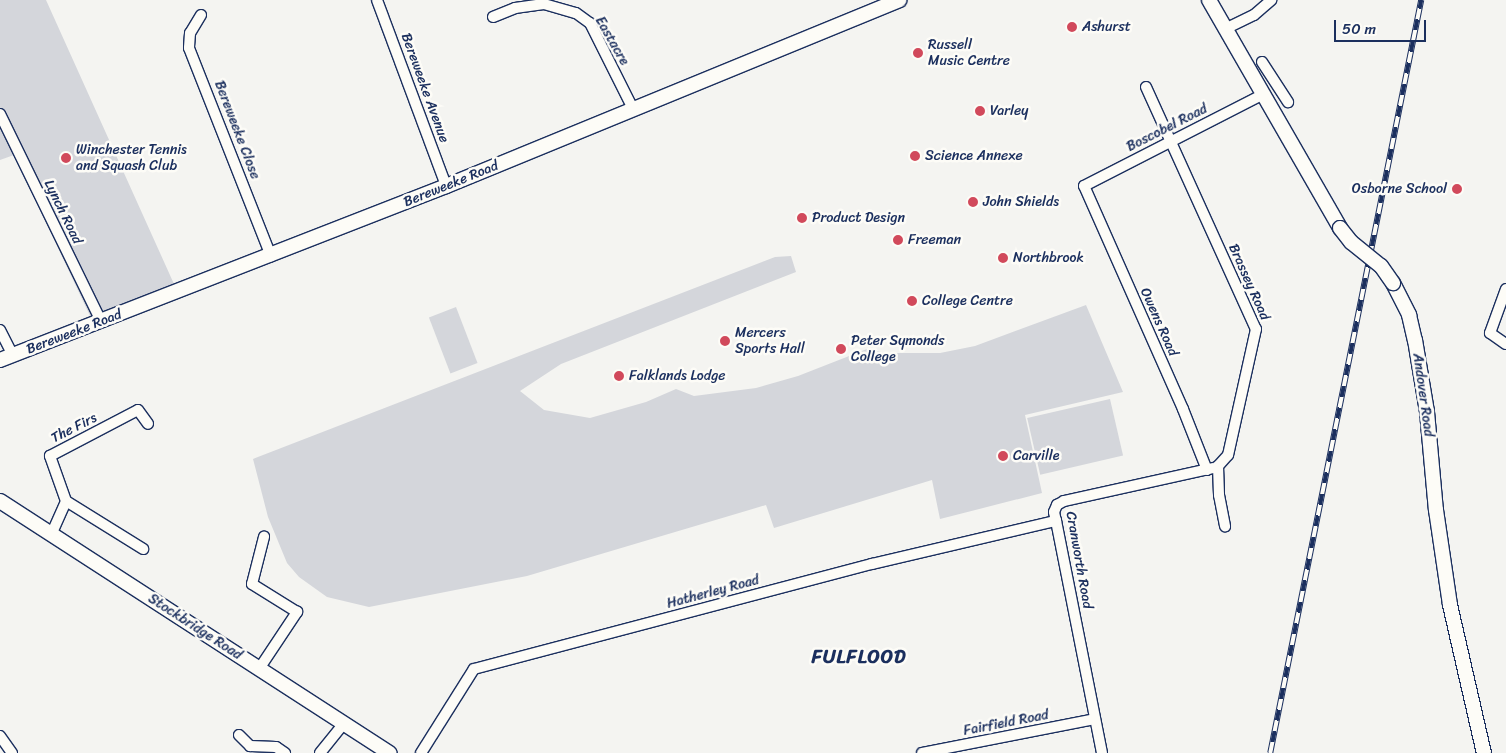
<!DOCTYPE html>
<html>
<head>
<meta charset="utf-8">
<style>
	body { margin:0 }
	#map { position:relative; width:1506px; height:753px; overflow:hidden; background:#f4f4f1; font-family:Sriracha,sans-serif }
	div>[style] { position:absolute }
	.green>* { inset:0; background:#d4d6db; transform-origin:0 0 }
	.roads { filter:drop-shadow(1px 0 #1b2f5e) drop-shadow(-1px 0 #1b2f5e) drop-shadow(0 1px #1b2f5e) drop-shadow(0 -1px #1b2f5e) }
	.street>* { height:10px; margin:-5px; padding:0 5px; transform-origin:5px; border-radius:5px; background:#fdfcf7 }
	.secondary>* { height:14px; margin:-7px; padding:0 7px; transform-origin:7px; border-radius:7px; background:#fdfcf7 }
	.rail>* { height:5.5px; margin-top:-2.75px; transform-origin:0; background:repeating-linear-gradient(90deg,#fdfcf7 0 11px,#1b2f5e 0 22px); box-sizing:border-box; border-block:1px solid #1b2f5e }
	.bridges { filter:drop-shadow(1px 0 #1b2f5e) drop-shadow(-1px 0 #1b2f5e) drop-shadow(0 1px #1b2f5e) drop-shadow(0 -1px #1b2f5e) }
	.secondary-bridge>* { height:14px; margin:-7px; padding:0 7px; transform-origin:7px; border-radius:7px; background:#fdfcf7 }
	.dots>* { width:14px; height:14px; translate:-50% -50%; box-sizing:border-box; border:2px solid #fdfcf7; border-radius:50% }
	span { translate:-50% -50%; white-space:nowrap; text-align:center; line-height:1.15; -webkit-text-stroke:5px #fdfcf7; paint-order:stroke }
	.poi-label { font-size:14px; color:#1b2f5e }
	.left { translate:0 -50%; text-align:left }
	.right { translate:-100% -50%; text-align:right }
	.street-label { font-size:14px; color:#1b2f5e }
	.district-label { font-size:19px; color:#1b2f5e; font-weight:700; letter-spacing:1px }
	.scale { position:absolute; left:1334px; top:20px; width:92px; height:22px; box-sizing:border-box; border:2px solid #1b2f5e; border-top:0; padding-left:6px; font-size:15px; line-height:18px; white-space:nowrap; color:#1b2f5e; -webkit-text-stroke:4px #fdfcf7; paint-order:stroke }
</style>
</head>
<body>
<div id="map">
	<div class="green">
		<div style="clip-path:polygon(0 0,46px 0,174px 284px,91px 318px,14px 155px,0 160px)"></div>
		<div style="clip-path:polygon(791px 256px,796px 272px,561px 364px,520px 391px,544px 410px,590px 418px,646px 402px,676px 389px,694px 396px,756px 388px,798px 376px,867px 349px,887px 353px,940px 353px,975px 346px,1086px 305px,1123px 392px,1025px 415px,1042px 493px,940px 519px,932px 480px,774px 528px,766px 505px,527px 576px,369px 607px,327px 597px,299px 577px,287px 563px,268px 517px,253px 459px,775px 257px)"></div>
		<div style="left:456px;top:307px;width:60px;height:29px;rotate:69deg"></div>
		<div style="left:1110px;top:399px;width:58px;height:85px;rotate:77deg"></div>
	</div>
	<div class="roads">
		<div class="street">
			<div style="left:377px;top:0;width:198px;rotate:69.6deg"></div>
			<div style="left:201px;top:15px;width:21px;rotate:121deg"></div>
			<div style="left:190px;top:33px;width:15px;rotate:94deg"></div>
			<div style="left:189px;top:48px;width:224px;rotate:68.5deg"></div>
			<div style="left:493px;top:17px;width:24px;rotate:-22deg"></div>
			<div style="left:515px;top:8px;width:29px;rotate:-8deg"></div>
			<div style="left:544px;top:4px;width:33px;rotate:16deg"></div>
			<div style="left:576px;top:13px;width:17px;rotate:36deg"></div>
			<div style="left:590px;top:23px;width:96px;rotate:63.4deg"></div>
			<div style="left:1225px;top:29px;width:32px;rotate:-26deg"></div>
			<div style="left:1254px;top:15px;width:23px;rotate:-41deg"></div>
			<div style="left:1262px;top:62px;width:48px;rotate:57deg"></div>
			<div style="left:1146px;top:87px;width:266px;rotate:65.6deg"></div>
			<div style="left:1256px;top:329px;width:129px;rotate:102.5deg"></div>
			<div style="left:1228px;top:455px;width:15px;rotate:132deg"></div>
			<div style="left:1218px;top:466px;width:29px;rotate:88deg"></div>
			<div style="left:1219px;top:495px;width:32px;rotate:79deg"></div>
			<div style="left:0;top:114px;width:230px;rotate:64deg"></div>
			<div style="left:1506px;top:289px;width:47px;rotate:110deg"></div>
			<div style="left:1490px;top:333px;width:19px;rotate:35deg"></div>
			<div style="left:0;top:330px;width:28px;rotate:63deg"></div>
			<div style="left:1207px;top:470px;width:66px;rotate:-111.5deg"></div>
			<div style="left:1183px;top:409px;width:244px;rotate:-113.9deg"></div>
			<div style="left:1084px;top:186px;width:200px;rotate:-27.1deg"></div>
			<div style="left:66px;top:501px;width:91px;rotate:31.9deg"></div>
			<div style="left:51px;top:535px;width:37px;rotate:-66deg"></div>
			<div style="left:66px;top:501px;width:48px;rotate:-109.6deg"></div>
			<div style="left:50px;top:456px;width:99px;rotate:-27.6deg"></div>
			<div style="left:138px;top:410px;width:17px;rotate:54deg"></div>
			<div style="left:259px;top:669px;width:69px;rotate:-56.3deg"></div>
			<div style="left:297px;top:612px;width:53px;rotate:-148.1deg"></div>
			<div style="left:252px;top:584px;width:49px;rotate:-75.7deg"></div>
			<div style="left:239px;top:735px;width:16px;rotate:45deg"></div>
			<div style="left:250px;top:746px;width:26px;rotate:2deg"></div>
			<div style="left:276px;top:747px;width:11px;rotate:34deg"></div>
			<div style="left:0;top:736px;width:21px;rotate:55deg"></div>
			<div style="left:320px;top:753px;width:38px;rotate:-51deg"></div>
			<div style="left:421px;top:753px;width:99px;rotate:-57.8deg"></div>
			<div style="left:474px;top:669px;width:412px;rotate:-14.8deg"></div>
			<div style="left:872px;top:564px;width:189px;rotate:-13.2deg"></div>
			<div style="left:922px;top:753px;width:176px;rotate:-11.1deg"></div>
			<div style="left:1102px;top:753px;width:237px;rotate:-101.2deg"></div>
			<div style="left:1056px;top:521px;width:9px;rotate:-103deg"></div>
			<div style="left:1054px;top:512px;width:8px;rotate:-67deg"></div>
			<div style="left:1057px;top:505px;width:8px;rotate:-30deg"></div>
			<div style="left:1064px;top:501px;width:153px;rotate:-12.5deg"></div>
		</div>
		<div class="secondary">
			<div style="left:1209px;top:0;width:263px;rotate:60.1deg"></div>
			<div style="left:1393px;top:283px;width:36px;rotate:63deg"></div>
			<div style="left:1409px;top:315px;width:26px;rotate:77deg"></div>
			<div style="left:1415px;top:340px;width:73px;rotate:80.5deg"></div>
			<div style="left:1427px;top:412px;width:98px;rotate:84.8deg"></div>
			<div style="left:1436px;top:510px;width:96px;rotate:81.6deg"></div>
			<div style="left:1450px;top:605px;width:152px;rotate:77.1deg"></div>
			<div style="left:0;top:360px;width:479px;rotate:-21.3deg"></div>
			<div style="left:446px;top:186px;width:490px;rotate:-22.3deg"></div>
			<div style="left:0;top:501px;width:464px;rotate:32.9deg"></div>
		</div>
	</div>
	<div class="rail">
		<div style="left:1270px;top:753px;width:768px;rotate:-78.66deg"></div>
	</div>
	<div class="bridges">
		<div class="secondary-bridge">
			<div style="left:1340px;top:228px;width:18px;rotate:52deg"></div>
			<div style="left:1351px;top:242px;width:38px;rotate:39deg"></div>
			<div style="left:1381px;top:266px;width:21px;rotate:55deg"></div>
		</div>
	</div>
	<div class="dots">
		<div style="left:1072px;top:27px;background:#d1495b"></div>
		<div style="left:918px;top:53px;background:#d1495b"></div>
		<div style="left:980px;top:111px;background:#d1495b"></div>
		<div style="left:915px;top:156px;background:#d1495b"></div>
		<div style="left:66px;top:158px;background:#d1495b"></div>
		<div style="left:1457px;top:189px;background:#d1495b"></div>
		<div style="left:973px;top:202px;background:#d1495b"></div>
		<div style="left:802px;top:218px;background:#d1495b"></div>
		<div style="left:898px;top:240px;background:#d1495b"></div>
		<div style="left:1003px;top:258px;background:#d1495b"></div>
		<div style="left:912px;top:301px;background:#d1495b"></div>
		<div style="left:725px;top:341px;background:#d1495b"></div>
		<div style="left:841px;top:349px;background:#d1495b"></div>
		<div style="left:619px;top:376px;background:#d1495b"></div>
		<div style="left:1003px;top:456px;background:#d1495b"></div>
	</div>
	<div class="poi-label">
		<span class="left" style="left:1082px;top:27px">Ashurst</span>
		<span class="left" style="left:928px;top:53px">Russell<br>Music Centre</span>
		<span class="left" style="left:990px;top:111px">Varley</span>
		<span class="left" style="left:76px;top:158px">Winchester Tennis<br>and Squash Club</span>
		<span class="left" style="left:925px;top:156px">Science Annexe</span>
		<span class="right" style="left:1447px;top:189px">Osborne School</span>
		<span class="left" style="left:983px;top:202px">John Shields</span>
		<span class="left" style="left:812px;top:218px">Product Design</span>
		<span class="left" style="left:908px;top:240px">Freeman</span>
		<span class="left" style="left:1013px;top:258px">Northbrook</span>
		<span class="left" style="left:922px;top:301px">College Centre</span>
		<span class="left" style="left:735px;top:341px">Mercers<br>Sports Hall</span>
		<span class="left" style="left:851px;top:349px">Peter Symonds<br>College</span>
		<span class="left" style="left:629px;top:376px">Falklands Lodge</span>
		<span class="left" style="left:1013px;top:456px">Carville</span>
	</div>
	<div class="street-label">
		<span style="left:612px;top:41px;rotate:60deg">Eastacre</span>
		<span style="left:425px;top:88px;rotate:70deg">Bereweeke Avenue</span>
		<span style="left:1167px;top:128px;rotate:-27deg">Boscobel Road</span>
		<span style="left:237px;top:130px;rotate:69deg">Bereweeke Close</span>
		<span style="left:451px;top:184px;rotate:-22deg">Bereweeke Road</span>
		<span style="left:63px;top:212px;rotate:64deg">Lynch Road</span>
		<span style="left:1249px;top:282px;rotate:66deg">Brassey Road</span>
		<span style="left:1159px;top:322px;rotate:66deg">Owens Road</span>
		<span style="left:74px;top:332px;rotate:-21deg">Bereweeke Road</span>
		<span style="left:1423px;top:395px;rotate:82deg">Andover Road</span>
		<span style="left:74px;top:428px;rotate:-27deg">The Firs</span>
		<span style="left:1079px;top:560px;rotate:80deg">Cranworth Road</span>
		<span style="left:713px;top:592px;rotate:-15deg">Hatherley Road</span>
		<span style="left:195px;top:627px;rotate:33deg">Stockbridge Road</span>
		<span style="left:1006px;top:723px;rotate:-11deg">Fairfield Road</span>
	</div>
	<div class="district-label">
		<span style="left:859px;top:657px">FULFLOOD</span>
	</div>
	<div class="scale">50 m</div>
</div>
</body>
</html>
